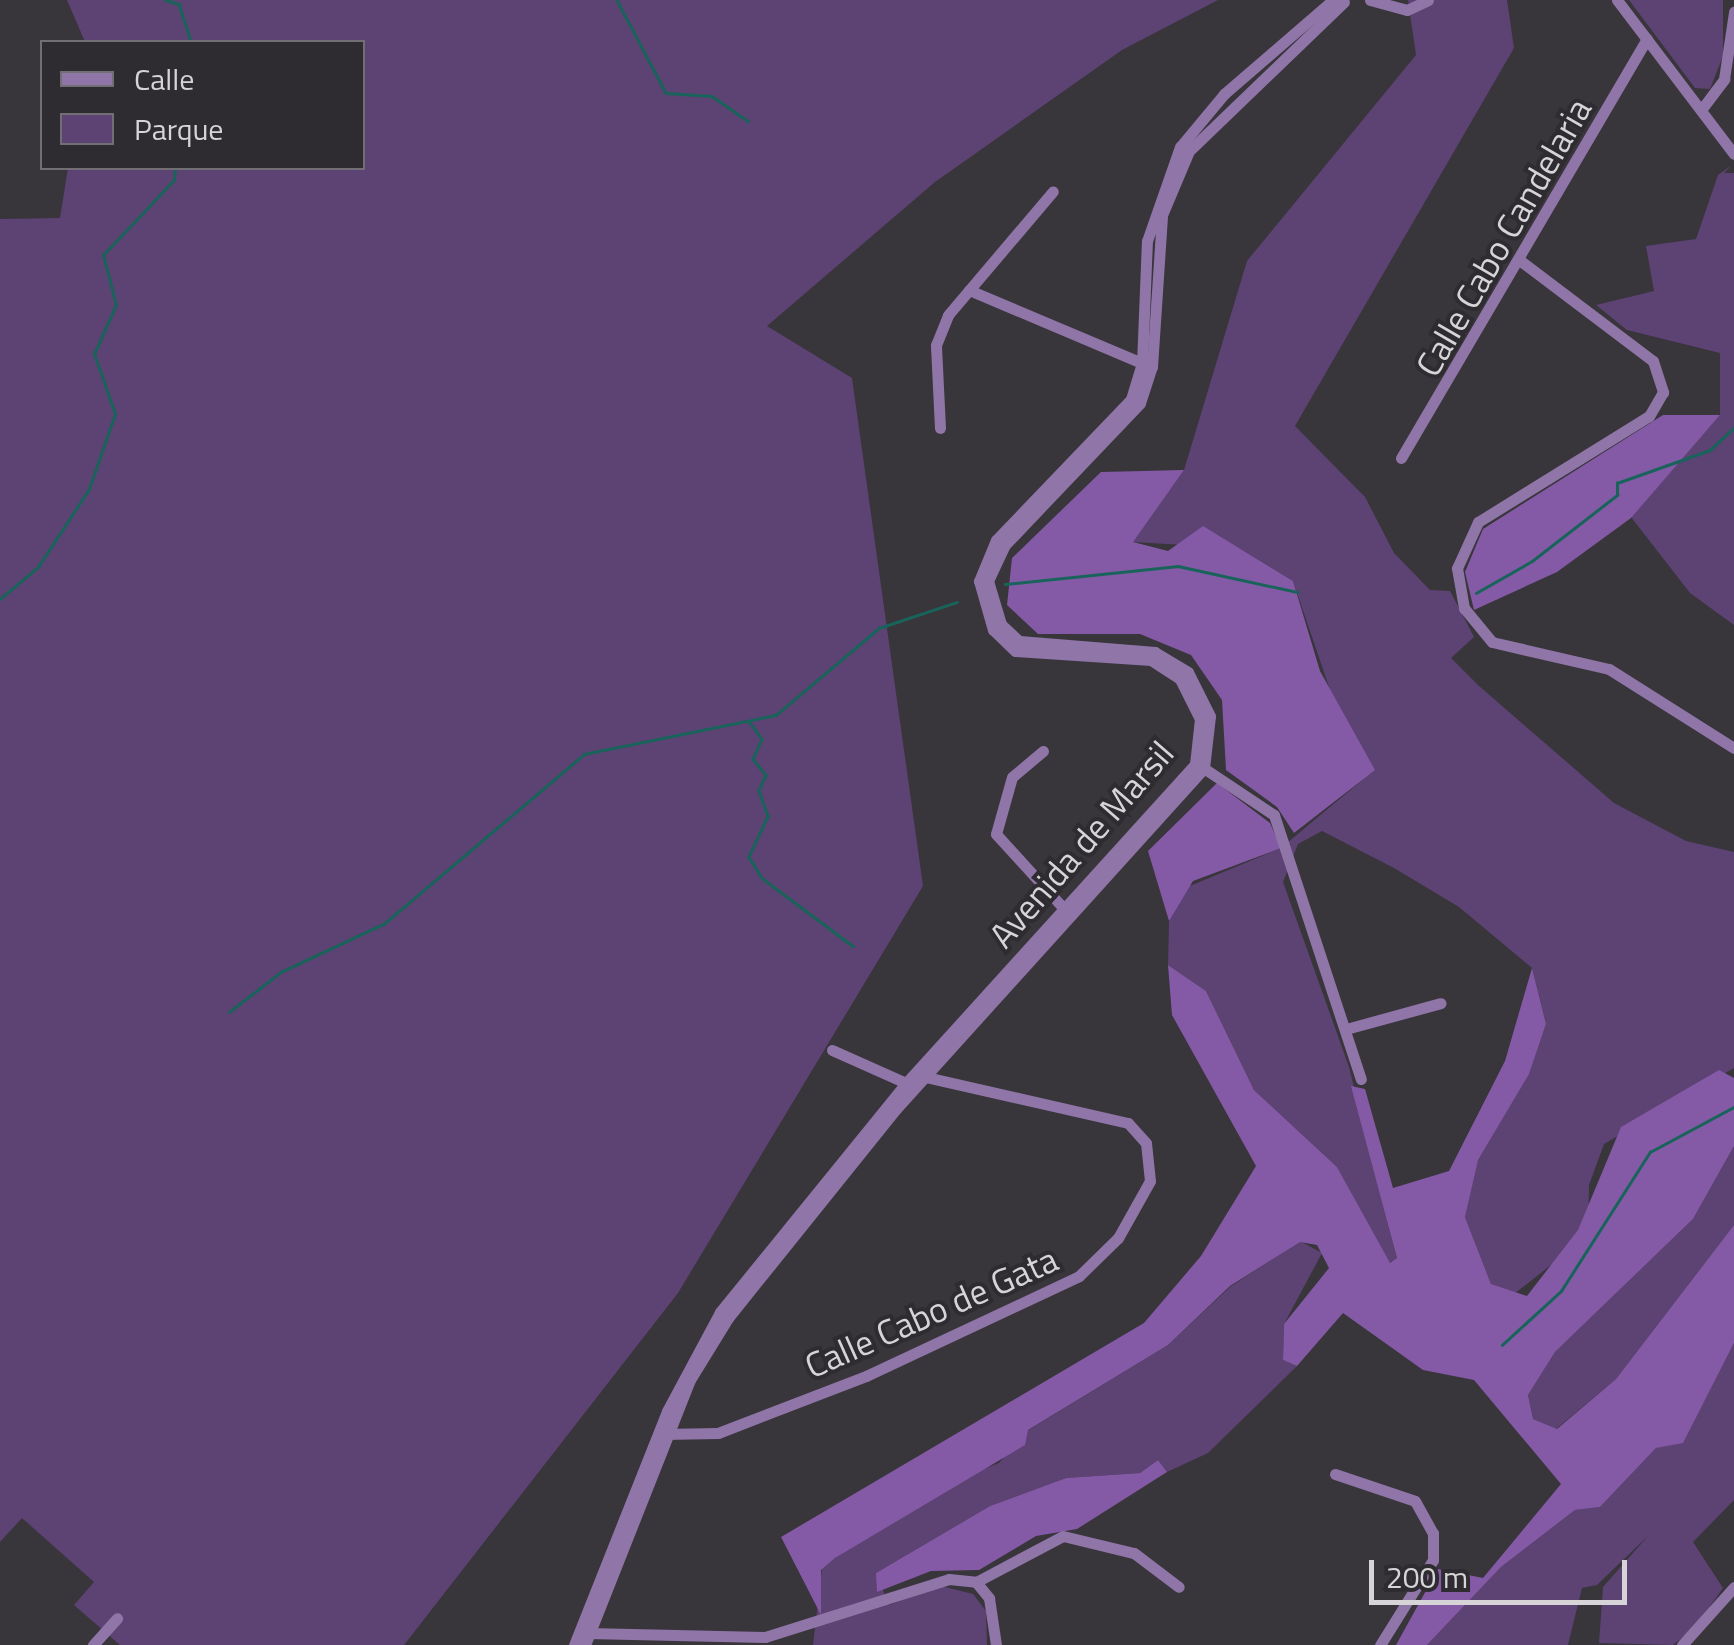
<!DOCTYPE html>
<html>
<head>
<meta charset="utf-8">
<style>
	body { margin:0 }
	#map { position:relative; width:1734px; height:1645px; overflow:hidden; background:#38353b; font-family:"Titillium Web",sans-serif }
	div>[style] { position:absolute }
	.green>* { inset:0; background:#5d4274 }
	.forest>* { inset:0; background:#845aa6 }
	.stream>* { height:2.5px; margin:-1.25px; padding:0 1.25px; transform-origin:1.25px; border-radius:1.25px; background:#18645a }
	.minor>* { height:11px; margin:-5.5px; padding:0 5.5px; transform-origin:5.5px; border-radius:5.5px; background:#9075a8 }
	span { translate:-50% -50%; white-space:nowrap; text-align:center; line-height:1.15; -webkit-text-stroke:8px #2e2b31; paint-order:stroke }
	.street-label { font-size:35px; color:#d6d4d7 }
	.legend { position:absolute; left:40px; top:40px; width:325px; height:130px; box-sizing:border-box; background:#2e2b31; border:2px solid #716f73; margin:0; padding:12px 18px; list-style:none; font-size:30px; color:#d6d4d7 }
	.legend li { display:flex; align-items:center; gap:20px; height:50px }
	.legend b { width:50px; border:2px solid #716f73 }
	.scale { position:absolute; left:1369px; top:1560px; width:258px; height:45px; box-sizing:border-box; border:5px solid #d6d4d7; border-top:0; padding-left:12px; font-size:30px; line-height:35px; white-space:nowrap; color:#d6d4d7; -webkit-text-stroke:8px #2e2b31; paint-order:stroke }
</style>
</head>
<body>
<div id="map">
	<div class="green">
		<div style="clip-path:polygon(67px 0,1218px 0,1122px 50px,935px 182px,767px 326px,852px 378px,923px 886px,678px 1293px,404px 1645px,120px 1645px,74px 1605px,94px 1582px,22px 1518px,0 1542px,0 219px,60px 218px,68px 168px,362px 168px,362px 42px,85px 42px)"></div>
		<div style="clip-path:polygon(1408px 0,1507px 0,1514px 48px,1295px 426px,1365px 497px,1394px 553px,1430px 590px,1450px 591px,1474px 637px,1451px 658px,1478px 685px,1614px 803px,1686px 841px,1734px 852px,1734px 1068px,1604px 1144px,1589px 1185px,1588px 1236px,1514px 1294px,1491px 1284px,1465px 1217px,1477px 1161px,1529px 1073px,1546px 1024px,1532px 968px,1459px 907px,1394px 868px,1322px 831px,1298px 844px,1283px 882px,1349px 1067px,1397px 1259px,1389px 1263px,1337px 1167px,1254px 1090px,1206px 991px,1168px 965px,1169px 921px,1185px 888px,1281px 848px,1361px 781px,1293px 581px,1239px 548px,1132px 542px,1184px 470px,1247px 261px,1416px 55px)"></div>
		<div style="clip-path:polygon(1629px 0,1723px 0,1723px 56px,1710px 89px,1695px 88px)"></div>
		<div style="clip-path:polygon(1732px 165px,1724px 173px,1734px 173px,1734px 625px,1690px 593px,1631px 517px,1720px 415px,1720px 353px,1627px 330px,1596px 305px,1654px 291px,1646px 246px,1696px 239px,1718px 175px)"></div>
		<div style="clip-path:polygon(1734px 1146px,1734px 1225px,1616px 1379px,1556px 1429px,1533px 1419px,1528px 1395px,1555px 1352px,1693px 1219px)"></div>
		<div style="clip-path:polygon(1300px 1241px,1322px 1253px,1284px 1324px,1283px 1360px,1297px 1366px,1208px 1453px,1167px 1472px,1158px 1460px,1140px 1473px,1066px 1478px,990px 1506px,876px 1573px,889px 1605px,941px 1586px,973px 1594px,986px 1611px,987px 1645px,813px 1645px,822px 1569px,835px 1558px,948px 1483px,999px 1463px,1027px 1431px,1168px 1345px,1230px 1287px)"></div>
		<div style="clip-path:polygon(1734px 1343px,1734px 1500px,1693px 1542px,1723px 1588px,1696px 1626px,1673px 1645px,1599px 1643px,1603px 1587px,1648px 1536px,1597px 1585px,1582px 1588px,1568px 1645px,1427px 1645px,1501px 1567px,1575px 1510px,1600px 1507px,1656px 1448px,1683px 1442px)"></div>
	</div>
	<div class="forest">
		<div style="clip-path:polygon(1663px 415px,1720px 415px,1631px 518px,1557px 572px,1474px 610px,1465px 572px,1483px 529px)"></div>
		<div style="clip-path:polygon(1184px 470px,1133px 542px,1168px 551px,1203px 526px,1293px 581px,1320px 671px,1375px 770px,1294px 833px,1277px 807px,1226px 770px,1222px 700px,1191px 655px,1140px 634px,1038px 634px,1007px 605px,1012px 558px,1101px 472px)"></div>
		<div style="clip-path:polygon(1217px 783px,1270px 823px,1281px 848px,1193px 881px,1169px 921px,1148px 851px)"></div>
		<div style="clip-path:polygon(1168px 965px,1206px 991px,1254px 1090px,1337px 1167px,1390px 1263px,1397px 1258px,1351px 1086px,1365px 1089px,1393px 1188px,1449px 1171px,1505px 1061px,1532px 968px,1546px 1024px,1529px 1074px,1478px 1160px,1465px 1217px,1491px 1284px,1527px 1296px,1578px 1230px,1621px 1127px,1719px 1070px,1734px 1078px,1734px 1146px,1693px 1219px,1555px 1352px,1528px 1395px,1533px 1419px,1557px 1429px,1616px 1379px,1734px 1225px,1734px 1343px,1683px 1443px,1656px 1448px,1600px 1507px,1575px 1510px,1501px 1567px,1427px 1645px,1396px 1645px,1438px 1569px,1483px 1578px,1561px 1484px,1474px 1380px,1423px 1370px,1343px 1313px,1297px 1366px,1283px 1360px,1284px 1324px,1329px 1268px,1317px 1245px,1300px 1242px,1230px 1286px,1168px 1345px,1028px 1430px,1025px 1445px,835px 1558px,821px 1570px,821px 1615px,781px 1537px,1144px 1323px,1201px 1256px,1256px 1166px,1172px 1015px)"></div>
		<div style="clip-path:polygon(1158px 1460px,1167px 1472px,1077px 1529px,1036px 1536px,979px 1570px,931px 1571px,877px 1592px,876px 1573px,990px 1506px,1066px 1478px,1140px 1473px)"></div>
	</div>
	<div class="stream">
		<div style="left:166px;top:0;width:14px;rotate:17deg"></div>
		<div style="left:179px;top:4px;width:40px;rotate:72deg"></div>
		<div style="left:617px;top:0;width:105px;rotate:62.2deg"></div>
		<div style="left:666px;top:93px;width:46px;rotate:3.7deg"></div>
		<div style="left:712px;top:96px;width:44px;rotate:34.8deg"></div>
		<div style="left:1005px;top:584px;width:174px;rotate:-5.9deg"></div>
		<div style="left:1178px;top:566px;width:122px;rotate:12.3deg"></div>
		<div style="left:1476px;top:593px;width:64px;rotate:-29.7deg"></div>
		<div style="left:1532px;top:561px;width:108px;rotate:-37.8deg"></div>
		<div style="left:1617px;top:495px;width:12px;rotate:-90deg"></div>
		<div style="left:1617px;top:483px;width:99px;rotate:-19.5deg"></div>
		<div style="left:1710px;top:450px;width:33px;rotate:-43deg"></div>
		<div style="left:0;top:599px;width:50px;rotate:-40.1deg"></div>
		<div style="left:38px;top:567px;width:93px;rotate:-56.8deg"></div>
		<div style="left:89px;top:489px;width:79px;rotate:-70.9deg"></div>
		<div style="left:115px;top:414px;width:64px;rotate:-109.3deg"></div>
		<div style="left:94px;top:354px;width:54px;rotate:-65.8deg"></div>
		<div style="left:116px;top:305px;width:52px;rotate:-104.6deg"></div>
		<div style="left:103px;top:255px;width:103px;rotate:-46.6deg"></div>
		<div style="left:174px;top:180px;width:12px;rotate:-85deg"></div>
		<div style="left:749px;top:721px;width:22px;rotate:54deg"></div>
		<div style="left:762px;top:739px;width:22px;rotate:114deg"></div>
		<div style="left:753px;top:759px;width:21px;rotate:51deg"></div>
		<div style="left:766px;top:775px;width:17px;rotate:114deg"></div>
		<div style="left:759px;top:791px;width:27px;rotate:70deg"></div>
		<div style="left:768px;top:816px;width:45px;rotate:114.9deg"></div>
		<div style="left:749px;top:857px;width:25px;rotate:58deg"></div>
		<div style="left:762px;top:878px;width:114px;rotate:36.8deg"></div>
		<div style="left:229px;top:1012px;width:66px;rotate:-37.6deg"></div>
		<div style="left:281px;top:972px;width:115px;rotate:-25.2deg"></div>
		<div style="left:385px;top:923px;width:261px;rotate:-40.3deg"></div>
		<div style="left:584px;top:754px;width:196px;rotate:-11.5deg"></div>
		<div style="left:776px;top:715px;width:135px;rotate:-40.2deg"></div>
		<div style="left:879px;top:628px;width:82px;rotate:-18.4deg"></div>
		<div style="left:1502px;top:1345px;width:80px;rotate:-42.5deg"></div>
		<div style="left:1561px;top:1291px;width:165px;rotate:-57.4deg"></div>
		<div style="left:1650px;top:1152px;width:95px;rotate:-28.2deg"></div>
	</div>
	<div class="minor">
		<div style="left:1370px;top:0;width:38px;rotate:15deg"></div>
		<div style="left:1407px;top:10px;width:23px;rotate:-25deg"></div>
		<div style="left:1617px;top:0;width:193px;rotate:52.8deg"></div>
		<div style="left:1701px;top:110px;width:39px;rotate:-53deg"></div>
		<div style="left:1724px;top:79px;width:68px;rotate:-81.5deg"></div>
		<div style="left:1522px;top:262px;width:164px;rotate:37.1deg"></div>
		<div style="left:1653px;top:361px;width:33px;rotate:72deg"></div>
		<div style="left:1663px;top:392px;width:28px;rotate:120deg"></div>
		<div style="left:1649px;top:416px;width:201px;rotate:148.2deg"></div>
		<div style="left:1478px;top:522px;width:51px;rotate:114.5deg"></div>
		<div style="left:1457px;top:568px;width:41px;rotate:80.1deg"></div>
		<div style="left:1464px;top:608px;width:44px;rotate:50.5deg"></div>
		<div style="left:1492px;top:642px;width:120px;rotate:13deg"></div>
		<div style="left:1609px;top:669px;width:148px;rotate:32.3deg"></div>
		<div style="left:969px;top:290px;width:195px;rotate:22.9deg"></div>
		<div style="left:940px;top:428px;width:83px;rotate:-92.8deg"></div>
		<div style="left:936px;top:345px;width:32px;rotate:-68deg"></div>
		<div style="left:948px;top:315px;width:162px;rotate:-49.7deg"></div>
		<div style="left:1401px;top:458px;width:486px;rotate:-59.6deg"></div>
		<div style="left:1043px;top:751px;width:40px;rotate:140deg"></div>
		<div style="left:1012px;top:777px;width:59px;rotate:105.7deg"></div>
		<div style="left:996px;top:834px;width:104px;rotate:47.7deg"></div>
		<div style="left:1199px;top:765px;width:90px;rotate:33.7deg"></div>
		<div style="left:1274px;top:815px;width:278px;rotate:71.8deg"></div>
		<div style="left:1346px;top:1029px;width:98px;rotate:-15.3deg"></div>
		<div style="left:832px;top:1050px;width:81px;rotate:24deg"></div>
		<div style="left:662px;top:1434px;width:56px;rotate:-1deg"></div>
		<div style="left:718px;top:1433px;width:159px;rotate:-21.1deg"></div>
		<div style="left:866px;top:1376px;width:235px;rotate:-25.1deg"></div>
		<div style="left:1079px;top:1276px;width:54px;rotate:-44.3deg"></div>
		<div style="left:1118px;top:1238px;width:65px;rotate:-60.7deg"></div>
		<div style="left:1150px;top:1181px;width:38px;rotate:-96deg"></div>
		<div style="left:1146px;top:1143px;width:27px;rotate:-132deg"></div>
		<div style="left:1128px;top:1123px;width:208px;rotate:-167.2deg"></div>
		<div style="left:1335px;top:1474px;width:84px;rotate:18.6deg"></div>
		<div style="left:1415px;top:1501px;width:37px;rotate:61deg"></div>
		<div style="left:1433px;top:1533px;width:27px;rotate:90deg"></div>
		<div style="left:1433px;top:1560px;width:100px;rotate:121.9deg"></div>
		<div style="left:976px;top:1582px;width:98px;rotate:-27.9deg"></div>
		<div style="left:1063px;top:1536px;width:73px;rotate:13.5deg"></div>
		<div style="left:1134px;top:1553px;width:56px;rotate:37.1deg"></div>
		<div style="left:587px;top:1633px;width:178px;rotate:1.3deg"></div>
		<div style="left:765px;top:1637px;width:193px;rotate:-17.5deg"></div>
		<div style="left:949px;top:1579px;width:27px;rotate:6deg"></div>
		<div style="left:976px;top:1582px;width:21px;rotate:51deg"></div>
		<div style="left:989px;top:1598px;width:48px;rotate:81.5deg"></div>
		<div style="left:93px;top:1645px;width:36px;rotate:-48deg"></div>
		<div style="left:574px;top:1645px;width:252px;rotate:-68.3deg"></div>
		<div style="left:667px;top:1411px;width:112px;rotate:-61.8deg"></div>
		<div style="left:720px;top:1312px;width:295px;rotate:-50.9deg"></div>
		<div style="left:906px;top:1083px;width:430px;rotate:-47.8deg"></div>
		<div style="left:1195px;top:764px;width:45px;rotate:-83.7deg"></div>
		<div style="left:1200px;top:719px;width:45px;rotate:-116.6deg"></div>
		<div style="left:1180px;top:679px;width:35px;rotate:-147deg"></div>
		<div style="left:1151px;top:660px;width:136px;rotate:-176.2deg"></div>
		<div style="left:1015px;top:651px;width:30px;rotate:-136deg"></div>
		<div style="left:993px;top:630px;width:51px;rotate:-105.9deg"></div>
		<div style="left:979px;top:581px;width:44px;rotate:-67.5deg"></div>
		<div style="left:996px;top:540px;width:195px;rotate:-46.2deg"></div>
		<div style="left:1131px;top:399px;width:37px;rotate:-73deg"></div>
		<div style="left:1142px;top:364px;width:123px;rotate:-87.7deg"></div>
		<div style="left:1147px;top:241px;width:100px;rotate:-70.7deg"></div>
		<div style="left:1180px;top:147px;width:69px;rotate:-50.3deg"></div>
		<div style="left:1224px;top:94px;width:144px;rotate:-40.8deg"></div>
		<div style="left:585px;top:1645px;width:285px;rotate:-68.4deg"></div>
		<div style="left:690px;top:1380px;width:73px;rotate:-58.5deg"></div>
		<div style="left:728px;top:1318px;width:268px;rotate:-51.2deg"></div>
		<div style="left:896px;top:1109px;width:460px;rotate:-47.9deg"></div>
		<div style="left:1204px;top:768px;width:52px;rotate:-83.4deg"></div>
		<div style="left:1210px;top:716px;width:49px;rotate:-116.6deg"></div>
		<div style="left:1188px;top:672px;width:39px;rotate:-149deg"></div>
		<div style="left:1155px;top:652px;width:136px;rotate:-175.4deg"></div>
		<div style="left:1019px;top:641px;width:25px;rotate:-137deg"></div>
		<div style="left:1001px;top:624px;width:45px;rotate:-106.8deg"></div>
		<div style="left:988px;top:581px;width:38px;rotate:-65deg"></div>
		<div style="left:1004px;top:546px;width:197px;rotate:-46.4deg"></div>
		<div style="left:1140px;top:403px;width:38px;rotate:-72deg"></div>
		<div style="left:1152px;top:367px;width:152px;rotate:-86.2deg"></div>
		<div style="left:1162px;top:215px;width:69px;rotate:-67.1deg"></div>
		<div style="left:1189px;top:151px;width:215px;rotate:-43.9deg"></div>
		<div style="left:1682px;top:1645px;width:78px;rotate:-48.1deg"></div>
	</div>
	<div class="street-label">
		<span style="left:1503px;top:237px;rotate:-60deg">Calle Cabo Candelaria</span>
		<span style="left:1081px;top:844px;rotate:-49deg">Avenida de Marsil</span>
		<span style="left:931px;top:1312px;rotate:-24deg">Calle Cabo de Gata</span>
	</div>
	<ul class="legend">
	<li><b style="height:12px;background:#9075a8"></b>Calle</li>
	<li><b style="height:28px;background:#5d4274"></b>Parque</li>
	</ul>
	<div class="scale">200 m</div>
</div>
</body>
</html>
